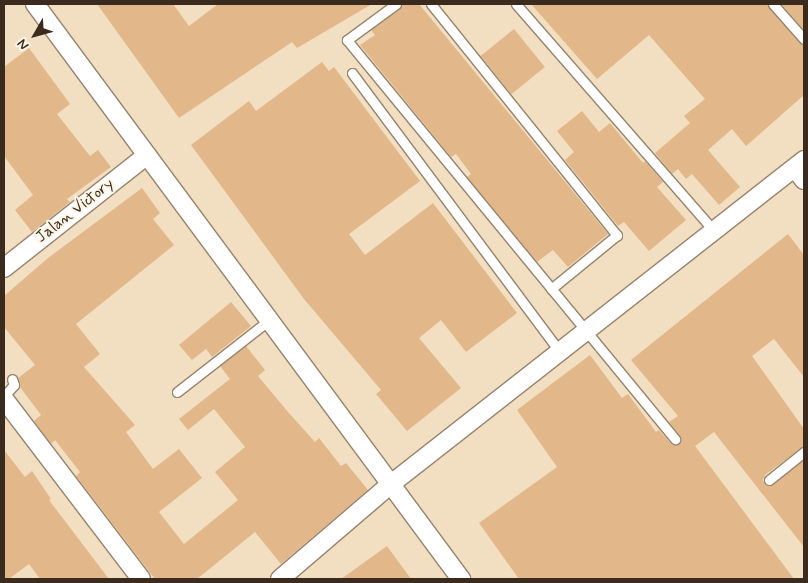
<!DOCTYPE html>
<html>
<head>
<meta charset="utf-8">
<style>
	body { margin:0 }
	#map { position:relative; width:808px; height:583px; overflow:hidden; background:#f2dec0; font-family:Mynerve,sans-serif }
	div>[style] { position:absolute }
	.building>* { inset:0; background:#e2b88a; transform-origin:0 0 }
	.roads { filter:drop-shadow(1px 0 #96846f) drop-shadow(-1px 0 #96846f) drop-shadow(0 1px #96846f) drop-shadow(0 -1px #96846f) }
	.service>* { height:9px; margin:-4.5px; padding:0 4.5px; transform-origin:4.5px; border-radius:4.5px; background:#fff }
	.minor>* { height:18px; margin:-9px; padding:0 9px; transform-origin:9px; border-radius:9px; background:#fff }
	span { translate:-50% -50%; white-space:nowrap; text-align:center; line-height:1.15; -webkit-text-stroke:4px #fcf5e5; paint-order:stroke }
	.street-label { font-size:16px; color:#3b2a1e }
	.frame { position:absolute; inset:0; border:5px solid #3b2a1e; pointer-events:none }
	.north { position:absolute; left:10px; top:10px; width:50px; height:50px; -webkit-text-stroke:4px #fcf5e5; paint-order:stroke; rotate:232deg; font-size:14px; font-weight:700; line-height:20px; text-align:center; color:#3b2a1e }
	.north::after { content:''; display:block; margin:auto; width:18px; height:22px; background:#3b2a1e; clip-path:polygon(50% 0,100% 100%,50% 72%,0 100%) }
</style>
</head>
<body>
<div id="map">
	<div class="building">
		<div style="clip-path:polygon(97px 4px,173px 4px,189px 26px,218px 4px,372px 4px,297px 48px,292px 42px,179px 118px)"></div>
		<div style="clip-path:polygon(402px 4px,419px 4px,608px 234px,568px 267px,553px 250px,537px 262px,467px 177px,471px 174px,456px 154px,451px 157px,360px 45px,375px 35px,371px 30px)"></div>
		<div style="clip-path:polygon(531px 4px,767px 4px,804px 45px,804px 95px,746px 146px,732px 129px,708px 150px,740px 187px,719px 205px,692px 174px,686px 179px,678px 169px,672px 174px,655px 153px,690px 123px,684px 116px,705px 99px,649px 35px,597px 79px)"></div>
		<div style="clip-path:polygon(781px 4px,804px 4px,804px 30px)"></div>
		<div style="left:514px;top:29px;width:49px;height:43px;rotate:51deg"></div>
		<div style="clip-path:polygon(29px 48px,70px 104px,57px 114px,90px 156px,98px 150px,111px 167px,67px 199px,70px 202px,32px 232px,15px 210px,33px 195px,4px 156px,4px 67px)"></div>
		<div style="clip-path:polygon(322px 62px,329px 71px,334px 67px,420px 181px,349px 234px,365px 255px,433px 203px,517px 313px,466px 352px,441px 320px,419px 338px,461px 388px,407px 431px,376px 394px,381px 390px,304px 299px,191px 145px,249px 101px,256px 111px)"></div>
		<div style="clip-path:polygon(582px 111px,599px 132px,610px 123px,643px 163px,645px 161px,663px 182px,657px 187px,686px 220px,649px 251px,624px 222px,618px 226px,565px 160px,574px 152px,557px 131px)"></div>
		<div style="clip-path:polygon(142px 188px,160px 213px,153px 219px,174px 245px,76px 324px,100px 354px,84px 367px,135px 425px,126px 432px,153px 469px,179px 449px,202px 478px,159px 512px,184px 544px,238px 500px,215px 472px,245px 447px,214px 409px,188px 430px,179px 419px,230px 379px,220px 366px,246px 346px,265px 370px,258px 376px,288px 412px,315px 442px,319px 438px,341px 466px,346px 463px,368px 490px,281px 564px,255px 532px,197px 579px,155px 579px,76px 476px,80px 472px,55px 440px,51px 444px,34px 421px,41px 415px,20px 387px,18px 378px,35px 365px,4px 327px,4px 296px,48px 258px)"></div>
		<div style="clip-path:polygon(788px 234px,804px 255px,804px 377px,774px 339px,752px 356px,804px 429px,804px 446px,765px 475px,763px 480px,766px 486px,772px 485px,804px 460px,804px 547px,714px 432px,695px 446px,794px 579px,519px 579px,479px 523px,557px 467px,517px 410px,590px 355px,622px 398px,628px 394px,656px 432px,659px 430px,672px 445px,679px 444px,681px 438px,669px 422px,678px 416px,631px 360px)"></div>
		<div style="clip-path:polygon(231px 302px,251px 326px,212px 357px,206px 349px,192px 360px,179px 345px)"></div>
		<div style="clip-path:polygon(4px 450px,25px 477px,32px 471px,51px 499px,49px 500px,109px 579px,40px 579px,29px 564px,9px 579px,4px 579px)"></div>
		<div style="clip-path:polygon(387px 546px,411px 579px,341px 579px)"></div>
	</div>
	<div class="roads">
		<div class="service">
			<div style="left:396px;top:4px;width:61px;rotate:143.7deg"></div>
			<div style="left:347px;top:40px;width:517px;rotate:50.58deg"></div>
			<div style="left:431px;top:4px;width:297px;rotate:51.2deg"></div>
			<div style="left:617px;top:235px;width:85px;rotate:140.7deg"></div>
			<div style="left:516px;top:4px;width:301px;rotate:48.9deg"></div>
			<div style="left:773px;top:4px;width:47px;rotate:48.5deg"></div>
			<div style="left:352px;top:73px;width:348px;rotate:53.3deg"></div>
			<div style="left:177px;top:392px;width:117px;rotate:-38deg"></div>
			<div style="left:4px;top:396px;width:15px;rotate:-48deg"></div>
			<div style="left:14px;top:385px;width:6px;rotate:-108deg"></div>
			<div style="left:769px;top:480px;width:45px;rotate:-38.7deg"></div>
		</div>
		<div class="minor">
			<div style="left:35px;top:4px;width:716px;rotate:53.47deg"></div>
			<div style="left:795px;top:168px;width:15px;rotate:53deg"></div>
			<div style="left:4px;top:268px;width:182px;rotate:-38.3deg"></div>
			<div style="left:4px;top:399px;width:226px;rotate:52.7deg"></div>
			<div style="left:280px;top:579px;width:146px;rotate:-40.6deg"></div>
			<div style="left:391px;top:484px;width:525px;rotate:-38.11deg"></div>
		</div>
	</div>
	<div class="street-label">
		<span style="left:75px;top:211px;rotate:-38deg">Jalan Victory</span>
	</div>
	<div class="frame"></div>
	<div class="north">N</div>
</div>
</body>
</html>
